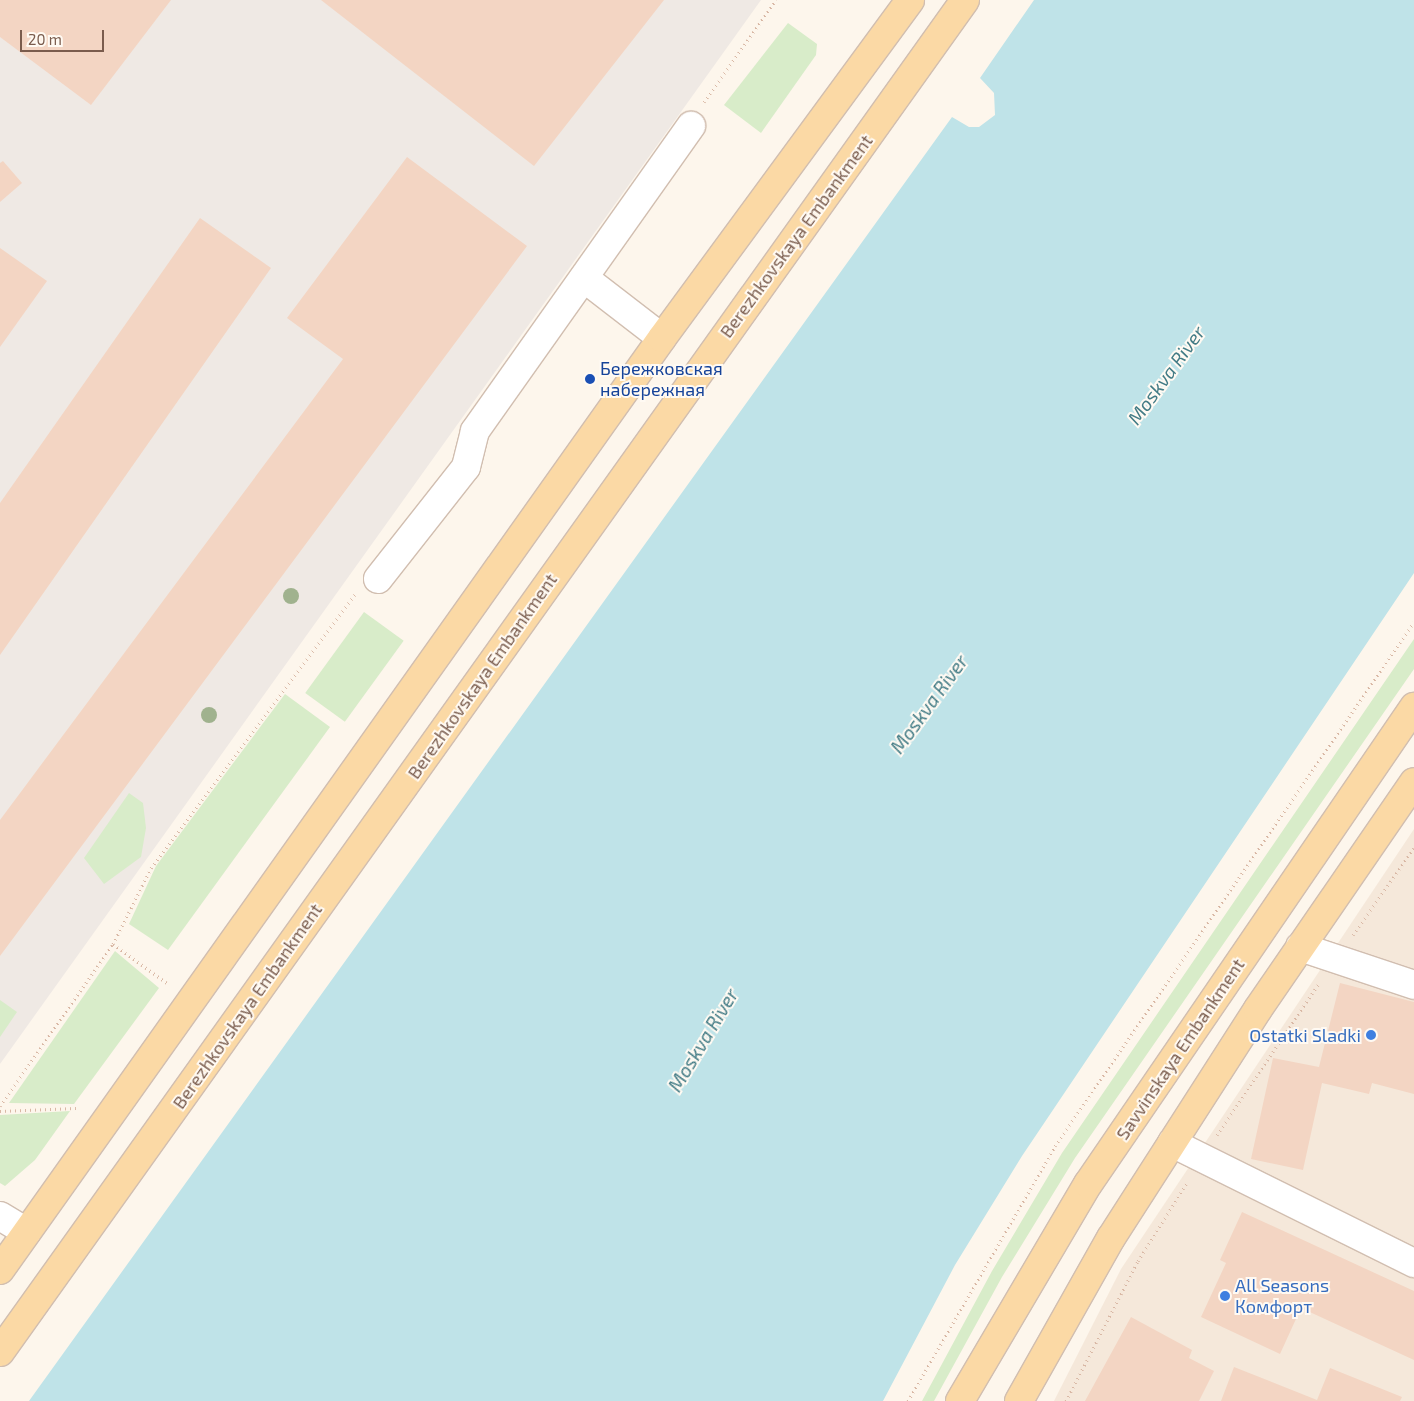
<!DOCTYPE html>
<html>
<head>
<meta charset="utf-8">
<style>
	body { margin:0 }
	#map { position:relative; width:1414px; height:1401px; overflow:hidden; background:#fdf6ec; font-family:"Exo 2",sans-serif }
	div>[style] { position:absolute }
	.residential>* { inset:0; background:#f5e8da }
	.industrial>* { inset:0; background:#efe9e4 }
	.green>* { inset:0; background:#d8ecc9; transform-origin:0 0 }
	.water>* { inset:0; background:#bfe3e8 }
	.building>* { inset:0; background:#f3d5c3 }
	.path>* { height:3px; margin-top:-1.5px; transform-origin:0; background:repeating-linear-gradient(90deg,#d9b8a5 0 1px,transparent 0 5px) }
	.roads { filter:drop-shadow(1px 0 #d1beb0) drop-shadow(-1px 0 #d1beb0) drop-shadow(0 1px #d1beb0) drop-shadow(0 -1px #d1beb0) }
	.minor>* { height:28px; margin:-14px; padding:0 14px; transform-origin:14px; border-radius:14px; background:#fff }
	.major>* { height:28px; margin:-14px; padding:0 14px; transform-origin:14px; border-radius:14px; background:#fbd9a5 }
	.trees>* { width:16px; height:16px; margin:-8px; border-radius:50%; background:#a0b28e }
	.dots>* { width:14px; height:14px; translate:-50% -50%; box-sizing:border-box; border:2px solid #fffaf3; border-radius:50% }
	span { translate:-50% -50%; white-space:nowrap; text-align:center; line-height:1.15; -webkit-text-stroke:4px #fffaf3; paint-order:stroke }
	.street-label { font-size:18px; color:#7a5c4d }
	.transit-label { font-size:18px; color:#164399 }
	.left { translate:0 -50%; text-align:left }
	.shop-label { font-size:18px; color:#366cbe }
	.right { translate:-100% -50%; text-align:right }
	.water-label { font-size:19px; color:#437c86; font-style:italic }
	.scale { position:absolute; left:20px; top:30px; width:84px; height:22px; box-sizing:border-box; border:2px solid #7a5c4d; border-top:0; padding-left:6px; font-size:15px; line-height:18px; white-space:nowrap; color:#7a5c4d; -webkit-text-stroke:4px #fffaf3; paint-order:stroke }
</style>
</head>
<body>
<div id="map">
	<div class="residential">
		<div style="clip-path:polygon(1414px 829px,1414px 1401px,1054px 1401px,1121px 1269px)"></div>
	</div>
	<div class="industrial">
		<div style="clip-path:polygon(0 0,761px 0,0 1064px)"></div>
	</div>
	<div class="green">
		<div style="clip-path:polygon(788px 23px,817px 44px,816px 55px,761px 133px,724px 105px)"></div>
		<div style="left:364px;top:612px;width:49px;height:100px;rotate:36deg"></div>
		<div style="clip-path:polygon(1414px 639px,1414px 669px,1075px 1158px,1002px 1277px,934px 1401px,922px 1401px,992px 1271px,1062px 1153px)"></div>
		<div style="clip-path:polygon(285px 694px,330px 727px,168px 950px,129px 924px,156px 866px)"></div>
		<div style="clip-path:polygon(129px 793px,143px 803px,146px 828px,141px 857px,104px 884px,84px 858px)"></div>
		<div style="clip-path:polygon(115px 951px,159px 988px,74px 1104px,9px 1103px)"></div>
		<div style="clip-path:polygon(0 1000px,17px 1012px,0 1037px)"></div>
		<div style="clip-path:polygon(70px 1111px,35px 1160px,5px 1186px,0 1183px,0 1115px)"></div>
	</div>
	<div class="water">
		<div style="clip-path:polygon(1034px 0,1414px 0,1414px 573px,1022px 1156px,955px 1265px,883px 1401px,29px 1401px,952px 117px,969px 127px,979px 127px,995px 115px,994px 93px,980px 78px)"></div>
	</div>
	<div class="building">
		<div style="clip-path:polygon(0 0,171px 0,91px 105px,0 37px)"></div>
		<div style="clip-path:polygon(321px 0,664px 0,534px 166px)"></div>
		<div style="clip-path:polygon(407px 157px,527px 246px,0 956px,0 820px,343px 359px,287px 318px)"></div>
		<div style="clip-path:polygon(3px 161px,22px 183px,0 202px,0 163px)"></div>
		<div style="clip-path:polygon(200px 218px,271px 268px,0 655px,0 503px)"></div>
		<div style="clip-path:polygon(0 248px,47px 281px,0 347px)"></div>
		<div style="clip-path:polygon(1340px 983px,1414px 1002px,1414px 1094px,1372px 1083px,1369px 1094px,1322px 1083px,1303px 1170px,1251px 1159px,1273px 1058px,1319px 1067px)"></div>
		<div style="clip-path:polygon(1242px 1212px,1414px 1291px,1414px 1360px,1301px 1308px,1280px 1354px,1201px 1317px,1226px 1263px,1220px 1260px)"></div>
		<div style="clip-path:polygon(1131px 1317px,1192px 1350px,1189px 1358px,1214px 1371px,1199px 1401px,1085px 1401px)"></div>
		<div style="clip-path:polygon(1234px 1367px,1317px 1400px,1330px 1368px,1402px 1397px,1400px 1401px,1221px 1401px)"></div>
	</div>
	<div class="path">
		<div style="left:704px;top:102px;width:125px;rotate:-54.8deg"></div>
		<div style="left:1353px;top:935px;width:106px;rotate:-55deg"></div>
		<div style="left:113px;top:944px;width:67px;rotate:35.8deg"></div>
		<div style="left:0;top:1106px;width:198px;rotate:-55.1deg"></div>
		<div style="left:113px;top:944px;width:85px;rotate:-63.4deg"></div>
		<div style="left:151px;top:868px;width:343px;rotate:-53.3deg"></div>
		<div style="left:0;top:1111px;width:76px;rotate:-2.3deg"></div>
		<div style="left:1217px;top:1135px;width:183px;rotate:-56.1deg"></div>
		<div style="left:908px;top:1401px;width:294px;rotate:-60deg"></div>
		<div style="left:1055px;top:1146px;width:635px;rotate:-55.58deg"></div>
		<div style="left:1066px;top:1401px;width:157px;rotate:-62.8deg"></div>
		<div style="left:1138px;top:1261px;width:94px;rotate:-58deg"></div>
	</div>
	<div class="roads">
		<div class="minor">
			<div style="left:584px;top:278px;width:98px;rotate:37.6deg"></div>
			<div style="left:378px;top:579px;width:142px;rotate:-51.8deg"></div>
			<div style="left:466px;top:467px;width:37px;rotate:-76deg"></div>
			<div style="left:475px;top:431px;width:374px;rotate:-54.7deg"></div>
			<div style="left:1300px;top:947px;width:120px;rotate:18.4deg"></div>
			<div style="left:1172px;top:1143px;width:270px;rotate:26.4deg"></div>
			<div style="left:0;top:1216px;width:31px;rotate:31deg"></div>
		</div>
		<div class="major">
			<div style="left:0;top:1270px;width:1143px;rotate:-54.61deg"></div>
			<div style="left:662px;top:338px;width:419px;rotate:-53.7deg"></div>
			<div style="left:0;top:1352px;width:1661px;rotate:-54.48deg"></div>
			<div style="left:960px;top:1401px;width:252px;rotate:-59.5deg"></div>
			<div style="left:1088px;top:1184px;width:578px;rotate:-55.65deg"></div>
			<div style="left:1019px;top:1401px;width:187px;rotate:-60.6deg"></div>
			<div style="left:1111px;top:1238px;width:272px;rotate:-57.3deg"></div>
			<div style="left:1258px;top:1009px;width:275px;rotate:-55.5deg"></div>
		</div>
	</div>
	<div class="trees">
		<div style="left:291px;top:596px"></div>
		<div style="left:209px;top:715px"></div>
	</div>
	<div class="dots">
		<div style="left:590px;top:379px;background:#1a4fb4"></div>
		<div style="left:1371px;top:1035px;background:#3f7fe0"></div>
		<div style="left:1225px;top:1296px;background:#3f7fe0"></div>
	</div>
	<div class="street-label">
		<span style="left:796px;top:236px;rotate:-54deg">Berezhkovskaya Embankment</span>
		<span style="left:482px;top:676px;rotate:-55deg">Berezhkovskaya Embankment</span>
		<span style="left:247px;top:1006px;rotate:-55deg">Berezhkovskaya Embankment</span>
		<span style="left:1180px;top:1049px;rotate:-56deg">Savvinskaya Embankment</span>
	</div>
	<div class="transit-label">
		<span class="left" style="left:600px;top:379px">Бережковская<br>набережная</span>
	</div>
	<div class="shop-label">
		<span class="right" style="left:1361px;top:1035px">Ostatki Sladki</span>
		<span class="left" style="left:1235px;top:1296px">All Seasons<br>Комфорт</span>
	</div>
	<div class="water-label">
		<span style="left:1166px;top:375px;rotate:-54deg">Moskva River</span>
		<span style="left:929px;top:704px;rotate:-54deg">Moskva River</span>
		<span style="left:703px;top:1040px;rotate:-59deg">Moskva River</span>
	</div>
	<div class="scale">20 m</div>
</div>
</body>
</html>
